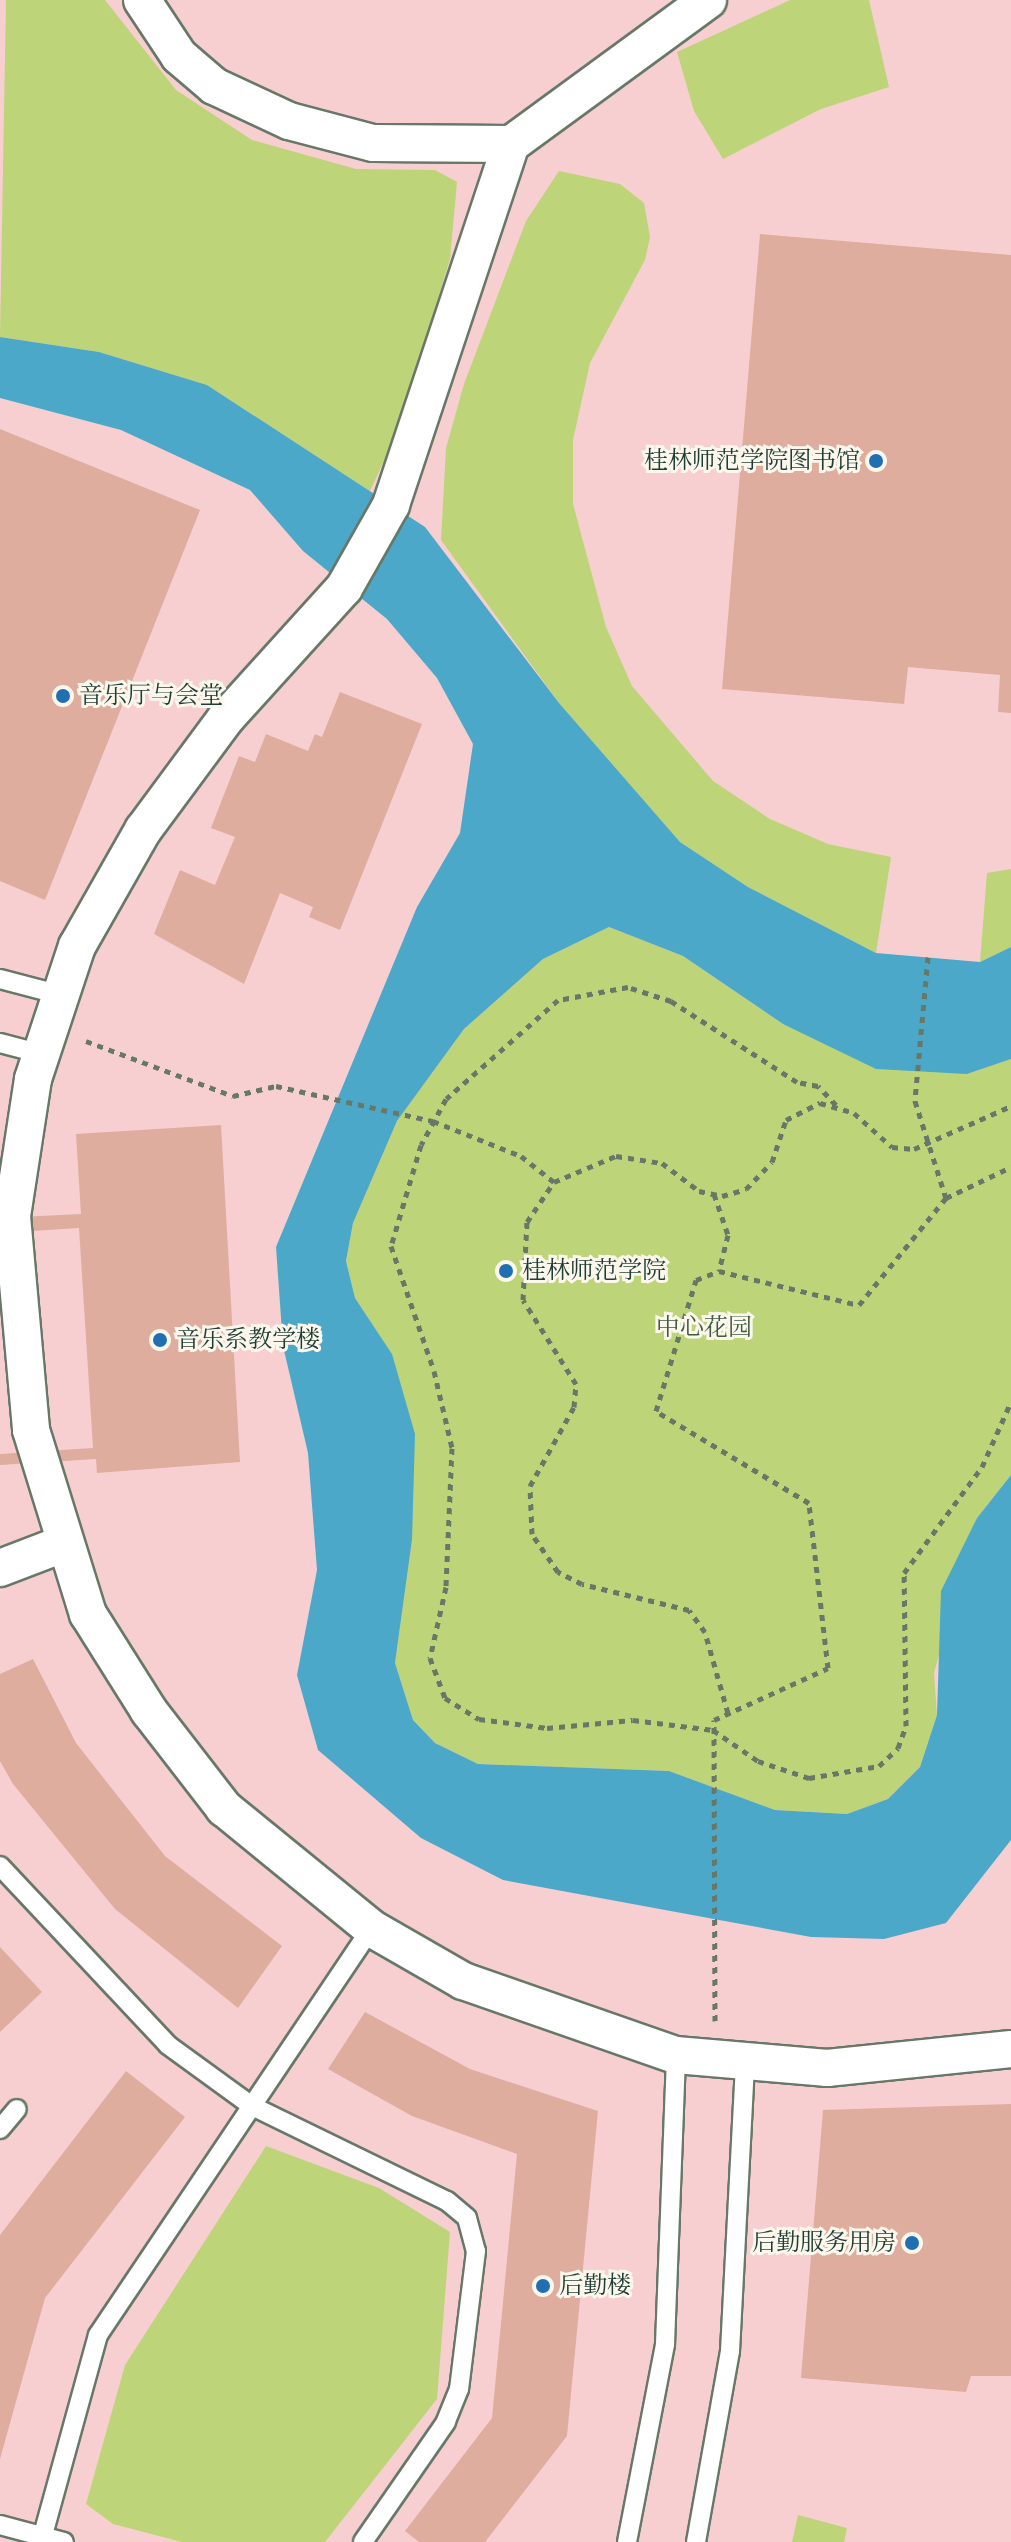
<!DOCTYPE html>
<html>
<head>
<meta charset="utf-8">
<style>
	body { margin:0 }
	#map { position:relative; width:1011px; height:2542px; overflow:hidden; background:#ece6c9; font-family:Alegreya,"Noto Serif SC",serif }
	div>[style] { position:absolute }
	.built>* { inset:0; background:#f7cfd1; transform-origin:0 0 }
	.green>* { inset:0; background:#bdd478 }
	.water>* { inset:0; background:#4ba8c9 }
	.building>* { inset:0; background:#dead9e }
	.path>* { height:5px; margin-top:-2.5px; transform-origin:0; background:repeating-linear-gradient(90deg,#677868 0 6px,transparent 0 12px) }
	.roads { filter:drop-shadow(2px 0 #677868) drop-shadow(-2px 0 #677868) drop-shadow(0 2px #677868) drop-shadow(0 -2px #677868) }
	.lane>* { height:18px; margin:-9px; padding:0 9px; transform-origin:9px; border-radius:9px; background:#fff }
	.street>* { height:36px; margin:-18px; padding:0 18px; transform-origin:18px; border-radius:18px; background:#fff }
	.dots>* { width:22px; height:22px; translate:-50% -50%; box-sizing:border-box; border:4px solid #fbf7ec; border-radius:50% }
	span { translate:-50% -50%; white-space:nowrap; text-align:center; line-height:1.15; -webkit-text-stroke:6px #fbf7ec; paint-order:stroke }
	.poi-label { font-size:24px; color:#1f3d34 }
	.right { translate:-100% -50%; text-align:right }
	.left { translate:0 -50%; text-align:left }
	.park-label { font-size:24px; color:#3f5b42 }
</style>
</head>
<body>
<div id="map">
	<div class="built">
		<div style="left:0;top:0;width:1011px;height:2542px"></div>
	</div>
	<div class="green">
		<div style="clip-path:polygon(6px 0,105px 0,176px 90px,252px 140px,356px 169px,435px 170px,457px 182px,450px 259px,397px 433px,370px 491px,207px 385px,99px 352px,0 337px)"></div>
		<div style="clip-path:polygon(790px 0,869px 0,889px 87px,821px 109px,723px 159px,694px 111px,677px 52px)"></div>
		<div style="clip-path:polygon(559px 171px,620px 184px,644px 203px,650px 237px,645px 260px,590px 363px,573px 440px,573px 504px,606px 627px,632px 686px,713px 781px,770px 819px,828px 844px,891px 857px,876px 953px,748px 887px,680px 842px,559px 703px,441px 540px,446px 448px,464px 384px,526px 221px)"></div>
		<div style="clip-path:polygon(1011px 869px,1011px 947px,980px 962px,987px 873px)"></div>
		<div style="clip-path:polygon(609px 927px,683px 956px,783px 1024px,967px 1074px,1011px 1059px,1011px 1475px,977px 1518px,934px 1673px,937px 1715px,920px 1767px,888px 1799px,847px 1814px,775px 1810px,669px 1771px,478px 1764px,435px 1743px,413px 1720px,395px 1663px,412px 1540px,392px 1354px,355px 1298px,346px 1261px,353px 1223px,397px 1121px,464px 1029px,543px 959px)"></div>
		<div style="clip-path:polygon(266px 2146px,379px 2188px,450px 2232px,437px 2399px,325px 2542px,182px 2542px,113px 2524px,86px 2504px,125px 2365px)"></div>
		<div style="clip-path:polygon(798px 2515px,847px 2528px,844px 2542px,792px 2542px)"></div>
	</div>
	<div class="water">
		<div style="clip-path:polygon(0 337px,99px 352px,207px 385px,425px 527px,559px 703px,680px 842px,748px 887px,876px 953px,980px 962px,1011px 947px,1011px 1059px,967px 1074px,876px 1069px,783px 1024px,683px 956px,609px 927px,543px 959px,464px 1029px,397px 1121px,353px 1223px,346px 1261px,355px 1298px,392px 1354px,415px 1434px,412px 1540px,395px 1663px,413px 1720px,435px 1743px,478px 1764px,669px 1771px,775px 1810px,847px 1814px,888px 1799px,920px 1767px,937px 1715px,941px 1591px,977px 1518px,1011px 1475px,1011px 1840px,946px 1923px,884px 1939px,811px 1937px,503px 1880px,421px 1838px,318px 1750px,297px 1675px,317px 1570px,308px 1453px,283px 1346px,276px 1247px,417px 907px,460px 833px,473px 744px,437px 678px,387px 619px,303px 551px,250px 490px,121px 430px,0 398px)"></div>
	</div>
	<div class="building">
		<div style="clip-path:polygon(760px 234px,1011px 255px,1011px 713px,998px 712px,1000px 675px,908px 667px,904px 704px,722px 689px)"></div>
		<div style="clip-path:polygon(0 429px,200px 510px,45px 900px,0 881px)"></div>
		<div style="clip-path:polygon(340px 692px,422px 724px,340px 930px,309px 917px,313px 907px,280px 893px,244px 984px,154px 934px,180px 870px,215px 885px,235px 837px,211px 828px,239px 756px,255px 762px,266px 734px,308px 751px,315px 734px,322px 737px)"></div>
		<div style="clip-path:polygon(221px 1125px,240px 1462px,97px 1473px,96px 1459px,0 1465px,0 1454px,93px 1448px,79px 1228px,0 1233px,0 1218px,81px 1214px,76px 1134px)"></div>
		<div style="clip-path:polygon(33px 1659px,76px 1743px,165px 1856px,282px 1946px,238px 2008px,115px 1909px,13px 1784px,0 1761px,0 1674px)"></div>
		<div style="clip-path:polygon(0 1947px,42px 1992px,0 2032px)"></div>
		<div style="clip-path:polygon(365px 2012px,470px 2069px,598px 2111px,567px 2436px,485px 2542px,419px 2542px,405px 2531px,492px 2418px,517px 2154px,412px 2116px,328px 2069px)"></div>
		<div style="clip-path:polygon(126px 2071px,185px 2117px,45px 2298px,0 2459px,0 2235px)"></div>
		<div style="clip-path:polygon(1011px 2104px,1011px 2376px,971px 2376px,966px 2392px,801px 2378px,823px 2110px)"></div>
	</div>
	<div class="path">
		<div style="left:928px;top:957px;width:145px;rotate:95.2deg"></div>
		<div style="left:915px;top:1101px;width:102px;rotate:72.3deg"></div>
		<div style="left:86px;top:1041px;width:157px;rotate:20.5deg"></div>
		<div style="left:233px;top:1096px;width:44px;rotate:-13.1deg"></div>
		<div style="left:276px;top:1086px;width:161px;rotate:12.6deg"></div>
		<div style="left:433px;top:1121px;width:95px;rotate:21.7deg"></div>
		<div style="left:521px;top:1156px;width:42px;rotate:38.2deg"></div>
		<div style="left:836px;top:1105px;width:26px;rotate:-133deg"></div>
		<div style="left:818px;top:1086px;width:21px;rotate:-169deg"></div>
		<div style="left:797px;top:1082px;width:150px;rotate:-147.3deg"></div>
		<div style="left:671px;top:1001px;width:45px;rotate:-162deg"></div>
		<div style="left:628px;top:987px;width:71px;rotate:169.5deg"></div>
		<div style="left:558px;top:1000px;width:149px;rotate:138.5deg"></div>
		<div style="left:446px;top:1099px;width:52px;rotate:118.5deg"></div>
		<div style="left:421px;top:1145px;width:105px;rotate:106.5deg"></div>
		<div style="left:391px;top:1246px;width:132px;rotate:71deg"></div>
		<div style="left:434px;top:1371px;width:79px;rotate:76.8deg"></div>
		<div style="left:452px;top:1448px;width:139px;rotate:92.5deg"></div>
		<div style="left:446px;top:1587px;width:73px;rotate:102.7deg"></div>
		<div style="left:430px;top:1658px;width:43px;rotate:69.4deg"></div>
		<div style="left:445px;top:1698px;width:40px;rotate:32deg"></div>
		<div style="left:479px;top:1719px;width:69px;rotate:7.5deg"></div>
		<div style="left:547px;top:1728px;width:86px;rotate:-5.3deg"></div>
		<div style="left:633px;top:1720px;width:81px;rotate:7.1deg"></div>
		<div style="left:713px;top:1730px;width:55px;rotate:34.6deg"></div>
		<div style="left:758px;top:1761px;width:54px;rotate:18.4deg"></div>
		<div style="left:809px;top:1778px;width:71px;rotate:-9.7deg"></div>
		<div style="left:879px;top:1766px;width:26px;rotate:-43deg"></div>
		<div style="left:898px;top:1748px;width:23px;rotate:-70deg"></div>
		<div style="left:906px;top:1726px;width:153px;rotate:-90.7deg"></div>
		<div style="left:904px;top:1573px;width:132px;rotate:-53.7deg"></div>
		<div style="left:982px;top:1467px;width:71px;rotate:-66deg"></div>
		<div style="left:714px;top:1194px;width:43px;rotate:71.1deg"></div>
		<div style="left:728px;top:1235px;width:37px;rotate:104deg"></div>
		<div style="left:728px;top:1713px;width:84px;rotate:-105.9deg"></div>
		<div style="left:705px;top:1632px;width:27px;rotate:-126deg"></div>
		<div style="left:689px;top:1610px;width:110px;rotate:-166.3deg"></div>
		<div style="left:582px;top:1584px;width:27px;rotate:-153deg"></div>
		<div style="left:558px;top:1572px;width:46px;rotate:-124.4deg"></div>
		<div style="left:532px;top:1534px;width:48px;rotate:-92.4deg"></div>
		<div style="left:530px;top:1486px;width:90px;rotate:-60.9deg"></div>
		<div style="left:574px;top:1407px;width:23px;rotate:-85deg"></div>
		<div style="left:576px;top:1384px;width:99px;rotate:-122.2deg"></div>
		<div style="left:523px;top:1300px;width:78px;rotate:-87.1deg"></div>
		<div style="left:527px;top:1222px;width:48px;rotate:-56deg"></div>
		<div style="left:554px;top:1182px;width:67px;rotate:-22.8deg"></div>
		<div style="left:616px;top:1156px;width:47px;rotate:8.7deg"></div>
		<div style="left:662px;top:1163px;width:46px;rotate:37.1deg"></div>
		<div style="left:699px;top:1191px;width:24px;rotate:12deg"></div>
		<div style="left:722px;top:1196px;width:25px;rotate:-16deg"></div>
		<div style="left:746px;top:1189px;width:37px;rotate:-46deg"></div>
		<div style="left:772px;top:1162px;width:44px;rotate:-71.6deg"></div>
		<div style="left:786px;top:1120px;width:38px;rotate:-27deg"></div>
		<div style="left:820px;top:1103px;width:35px;rotate:16deg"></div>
		<div style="left:854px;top:1113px;width:51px;rotate:41.8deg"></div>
		<div style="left:892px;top:1147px;width:22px;rotate:5deg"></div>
		<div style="left:914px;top:1149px;width:106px;rotate:-23.9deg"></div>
		<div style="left:715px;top:2021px;width:301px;rotate:-90.2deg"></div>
		<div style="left:714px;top:1720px;width:125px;rotate:-24.5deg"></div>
		<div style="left:828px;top:1668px;width:166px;rotate:-96.6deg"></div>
		<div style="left:809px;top:1503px;width:179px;rotate:-149deg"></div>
		<div style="left:656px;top:1411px;width:137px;rotate:-73deg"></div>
		<div style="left:696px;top:1280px;width:25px;rotate:-21deg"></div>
		<div style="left:719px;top:1271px;width:144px;rotate:13.7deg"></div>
		<div style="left:859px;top:1305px;width:138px;rotate:-50.9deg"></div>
		<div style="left:946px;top:1198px;width:72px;rotate:-25.5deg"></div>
	</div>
	<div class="roads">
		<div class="lane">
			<div style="left:0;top:979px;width:63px;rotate:14.7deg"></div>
			<div style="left:0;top:1043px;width:43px;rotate:14.7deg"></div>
			<div style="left:0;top:1866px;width:245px;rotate:46.8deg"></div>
			<div style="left:168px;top:2045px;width:104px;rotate:36deg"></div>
			<div style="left:252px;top:2106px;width:217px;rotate:26deg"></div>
			<div style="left:447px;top:2201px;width:26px;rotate:40deg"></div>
			<div style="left:467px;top:2218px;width:34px;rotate:75deg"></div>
			<div style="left:476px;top:2251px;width:139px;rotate:97deg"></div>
			<div style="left:459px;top:2389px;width:35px;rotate:112deg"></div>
			<div style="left:446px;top:2422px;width:146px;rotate:124.7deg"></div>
			<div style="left:0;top:2129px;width:26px;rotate:-50deg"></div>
			<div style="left:0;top:2525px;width:66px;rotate:14.9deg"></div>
			<div style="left:41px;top:2542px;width:215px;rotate:-74.6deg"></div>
			<div style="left:98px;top:2335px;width:490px;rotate:-56.1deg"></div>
			<div style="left:627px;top:2542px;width:202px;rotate:-79.1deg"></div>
			<div style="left:665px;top:2344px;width:289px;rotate:-87.8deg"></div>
			<div style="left:696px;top:2542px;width:194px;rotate:-79.9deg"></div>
			<div style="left:730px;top:2351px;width:288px;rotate:-87deg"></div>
		</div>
		<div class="street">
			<div style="left:142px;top:0;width:67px;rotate:56.5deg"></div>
			<div style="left:179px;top:56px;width:46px;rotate:40.6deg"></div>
			<div style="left:214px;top:86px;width:83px;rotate:25deg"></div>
			<div style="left:289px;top:121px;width:87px;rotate:14.7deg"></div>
			<div style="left:373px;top:143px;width:138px;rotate:0.4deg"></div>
			<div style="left:708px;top:0;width:244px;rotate:143.8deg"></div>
			<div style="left:511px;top:144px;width:380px;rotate:108.4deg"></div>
			<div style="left:391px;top:505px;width:95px;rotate:119.5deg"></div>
			<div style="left:344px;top:588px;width:176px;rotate:132.2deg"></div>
			<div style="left:226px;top:718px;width:139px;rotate:126.5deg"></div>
			<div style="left:143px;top:830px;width:133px;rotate:119.6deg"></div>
			<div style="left:77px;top:946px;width:140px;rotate:108.3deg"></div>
			<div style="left:33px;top:1079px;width:139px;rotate:98.7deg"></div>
			<div style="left:12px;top:1216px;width:215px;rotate:84.9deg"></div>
			<div style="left:31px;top:1430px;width:193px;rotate:72.8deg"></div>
			<div style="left:88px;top:1614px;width:115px;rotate:57.8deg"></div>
			<div style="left:149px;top:1711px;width:123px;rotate:52.3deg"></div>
			<div style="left:224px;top:1808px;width:190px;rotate:39.2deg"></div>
			<div style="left:371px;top:1928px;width:106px;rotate:29.9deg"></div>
			<div style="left:463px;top:1981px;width:225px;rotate:19.2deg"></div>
			<div style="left:676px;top:2055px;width:152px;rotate:4.9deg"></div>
			<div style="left:827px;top:2068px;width:185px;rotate:-5.9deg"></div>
			<div style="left:0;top:1568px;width:67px;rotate:-20.9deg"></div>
		</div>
	</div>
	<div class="dots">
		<div style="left:876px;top:461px;background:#1f6fb2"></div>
		<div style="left:63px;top:696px;background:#1f6fb2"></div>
		<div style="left:506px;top:1271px;background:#1f6fb2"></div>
		<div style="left:160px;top:1340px;background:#1f6fb2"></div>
		<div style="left:912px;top:2243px;background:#1f6fb2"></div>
		<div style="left:543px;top:2286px;background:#1f6fb2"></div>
	</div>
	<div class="poi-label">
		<span class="right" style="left:860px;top:461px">桂林师范学院图书馆</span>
		<span class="left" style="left:79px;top:696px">音乐厅与会堂</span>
		<span class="left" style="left:522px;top:1271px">桂林师范学院</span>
		<span class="left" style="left:176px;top:1340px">音乐系教学楼</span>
		<span class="right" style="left:896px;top:2243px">后勤服务用房</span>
		<span class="left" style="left:559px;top:2286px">后勤楼</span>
	</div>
	<div class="park-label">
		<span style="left:704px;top:1328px">中心花园</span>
	</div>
</div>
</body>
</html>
